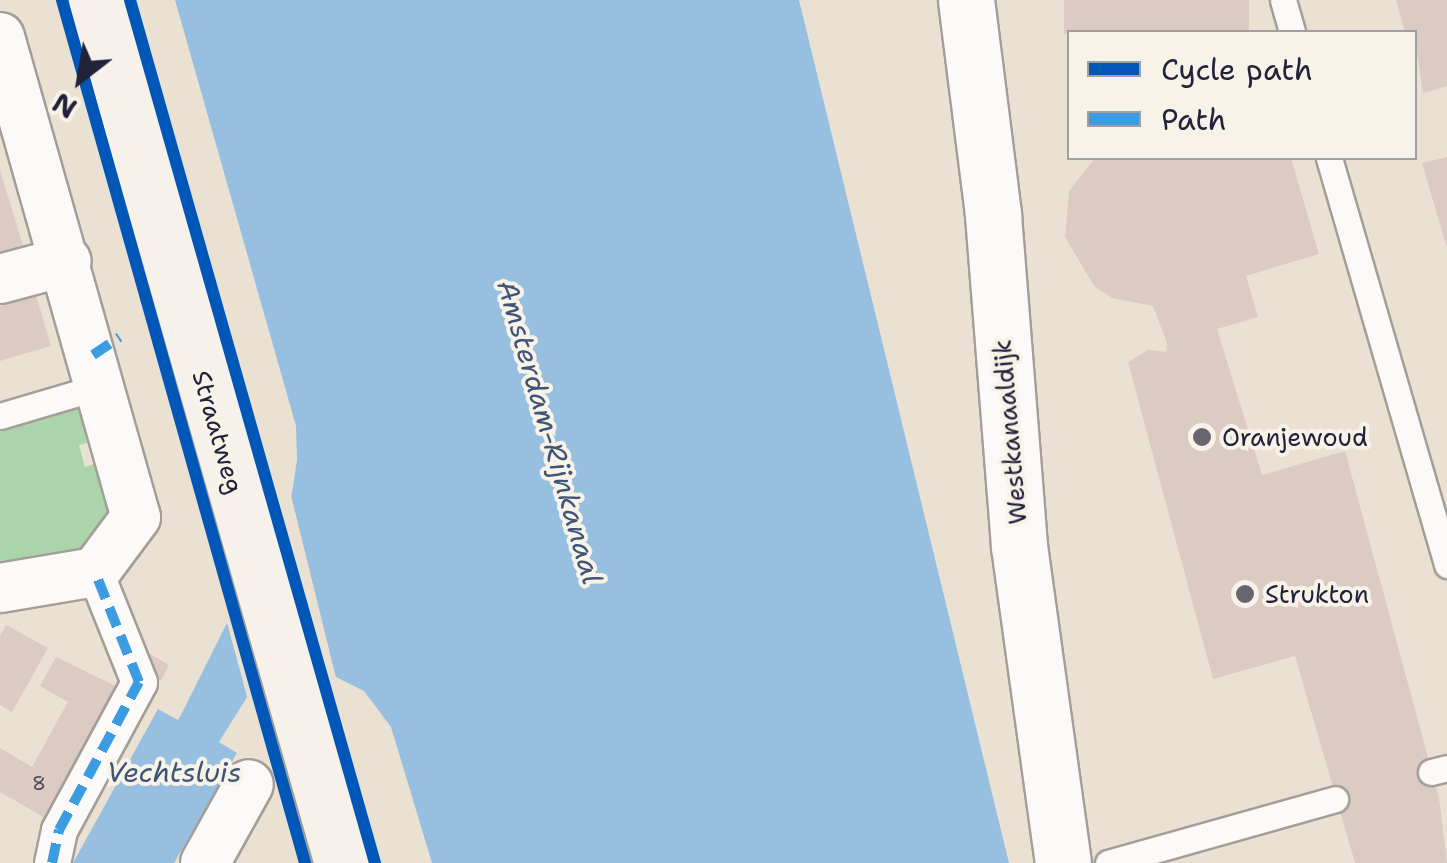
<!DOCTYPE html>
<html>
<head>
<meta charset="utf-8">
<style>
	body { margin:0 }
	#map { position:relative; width:1447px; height:863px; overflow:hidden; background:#eae1d3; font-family:"Shantell Sans",sans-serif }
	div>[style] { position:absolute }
	.green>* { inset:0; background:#abd4ab }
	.water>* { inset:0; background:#97bfe0 }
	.pier>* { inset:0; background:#eae1d3 }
	.building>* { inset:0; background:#dbcbc2; transform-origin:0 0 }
	.roads { filter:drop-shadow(2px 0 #a49e99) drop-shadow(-2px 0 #a49e99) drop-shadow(0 2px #a49e99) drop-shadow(0 -2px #a49e99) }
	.service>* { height:25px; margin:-12.5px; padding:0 12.5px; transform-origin:12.5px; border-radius:12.5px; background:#fcfaf8 }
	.pedestrian>* { height:35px; margin:-17.5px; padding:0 17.5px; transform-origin:17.5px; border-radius:17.5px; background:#fcfaf8 }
	.minor>* { height:48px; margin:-24px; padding:0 24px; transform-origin:24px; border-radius:24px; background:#fcfaf8 }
	.tertiary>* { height:55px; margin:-27.5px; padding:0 27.5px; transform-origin:27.5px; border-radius:27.5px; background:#fcfaf8 }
	.secondary>* { height:55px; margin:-27.5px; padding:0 27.5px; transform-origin:27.5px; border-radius:27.5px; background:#f6f1eb }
	.quiet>* { height:10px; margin-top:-5px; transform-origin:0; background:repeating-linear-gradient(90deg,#3c9ce2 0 20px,transparent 0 30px) }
	.cycleway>* { height:12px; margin:-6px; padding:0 6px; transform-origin:6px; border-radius:6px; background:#0057b8 }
	.dots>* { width:28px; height:28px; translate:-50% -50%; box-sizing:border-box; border:5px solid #f7f3e8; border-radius:50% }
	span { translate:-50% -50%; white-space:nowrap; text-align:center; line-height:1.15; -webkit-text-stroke:8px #f7f3e8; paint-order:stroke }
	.number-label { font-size:20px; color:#504c5d }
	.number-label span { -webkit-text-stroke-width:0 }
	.street-label { font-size:25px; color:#22223b }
	.poi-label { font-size:25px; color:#22223b }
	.left { translate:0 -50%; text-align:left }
	.water-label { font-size:28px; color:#3f5477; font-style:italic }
	.legend { position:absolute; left:1067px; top:30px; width:350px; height:130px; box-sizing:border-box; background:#f7f3e8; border:2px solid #a29fa3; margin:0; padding:12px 18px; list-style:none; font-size:30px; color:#22223b }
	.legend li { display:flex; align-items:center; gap:20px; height:50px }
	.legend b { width:50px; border:2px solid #a29fa3 }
	.north { position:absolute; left:30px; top:30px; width:100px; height:100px; -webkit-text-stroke:8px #f7f3e8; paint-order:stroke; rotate:211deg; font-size:28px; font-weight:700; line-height:40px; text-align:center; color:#22223b }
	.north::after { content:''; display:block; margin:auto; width:35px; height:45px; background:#22223b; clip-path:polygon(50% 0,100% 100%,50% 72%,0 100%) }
</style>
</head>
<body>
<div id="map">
	<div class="green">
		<div style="clip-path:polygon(81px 404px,100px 439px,79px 445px,85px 467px,106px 460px,111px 510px,82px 554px,0 573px,0 426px)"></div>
	</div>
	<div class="water">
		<div style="clip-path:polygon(175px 0,799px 0,1009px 863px,432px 863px,391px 727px,364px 691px,322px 670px,286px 666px,249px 694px,219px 742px,237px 753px,174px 863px,73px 863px,158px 709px,178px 720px,181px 715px,292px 493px,297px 460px,296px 426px)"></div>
	</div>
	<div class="pier">
		<div style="clip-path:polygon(289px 487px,337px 682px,304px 669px,271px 677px,249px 704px,226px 619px)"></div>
	</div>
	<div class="building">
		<div style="left:1064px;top:0;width:185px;height:34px"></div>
		<div style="clip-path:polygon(1396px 0,1447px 0,1447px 86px,1423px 93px,1414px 32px,1405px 32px)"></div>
		<div style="clip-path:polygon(1447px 157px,1447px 245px,1446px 245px,1422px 163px)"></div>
		<div style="clip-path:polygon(1095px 158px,1291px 158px,1319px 254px,1246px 276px,1258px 317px,1217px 329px,1262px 475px,1345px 451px,1439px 798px,1447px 863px,1355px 863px,1295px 656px,1213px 679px,1128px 362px,1148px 350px,1166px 352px,1167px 343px,1153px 306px,1112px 298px,1094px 286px,1065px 237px,1069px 191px)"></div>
		<div style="clip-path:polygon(0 170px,24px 249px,0 256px)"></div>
		<div style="clip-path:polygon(36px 295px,51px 346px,0 361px,0 306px)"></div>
		<div style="clip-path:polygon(6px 625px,48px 648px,12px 712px,0 705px,0 636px)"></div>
		<div style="clip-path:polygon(150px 654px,169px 665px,161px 681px,140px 671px)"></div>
		<div style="clip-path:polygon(56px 657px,120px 688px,47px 819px,0 792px,0 748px,32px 767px,68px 702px,40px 686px)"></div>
	</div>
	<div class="roads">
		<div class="service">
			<div style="left:1283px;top:0;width:33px;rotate:74deg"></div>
			<div style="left:1329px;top:158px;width:424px;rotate:73.8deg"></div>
			<div style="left:0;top:416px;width:106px;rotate:-16.4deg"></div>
			<div style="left:1431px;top:772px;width:16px;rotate:-14deg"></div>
			<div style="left:1108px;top:863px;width:236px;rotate:-15.7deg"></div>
		</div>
		<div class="pedestrian">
			<div style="left:52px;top:863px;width:34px;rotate:-78deg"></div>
			<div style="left:59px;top:830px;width:168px;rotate:-61.6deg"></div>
			<div style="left:139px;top:682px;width:118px;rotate:-111.8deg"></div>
		</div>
		<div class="minor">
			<div style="left:0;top:37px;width:499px;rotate:74.2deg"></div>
			<div style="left:136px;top:517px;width:69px;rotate:126.7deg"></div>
			<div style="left:95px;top:572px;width:96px;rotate:170.4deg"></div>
			<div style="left:0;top:279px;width:69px;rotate:-15deg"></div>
			<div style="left:205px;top:863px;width:90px;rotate:-60.9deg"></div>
		</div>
		<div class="tertiary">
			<div style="left:966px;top:0;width:217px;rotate:82.8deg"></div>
			<div style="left:993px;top:215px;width:332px;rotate:85.5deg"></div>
			<div style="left:1019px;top:546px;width:320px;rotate:82.1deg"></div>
		</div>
		<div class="secondary">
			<div style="left:96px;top:0;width:897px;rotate:74.09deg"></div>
		</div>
	</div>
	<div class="quiet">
		<div style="left:93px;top:355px;width:32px;rotate:-34deg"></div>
		<div style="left:52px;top:863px;width:34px;rotate:-78deg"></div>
		<div style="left:59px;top:830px;width:168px;rotate:-61.6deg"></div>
		<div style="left:139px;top:682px;width:118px;rotate:-111.8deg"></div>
	</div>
	<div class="cycleway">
		<div style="left:62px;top:0;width:897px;rotate:74.27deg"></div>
		<div style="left:130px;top:0;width:897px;rotate:74.15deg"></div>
	</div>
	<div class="dots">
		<div style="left:1202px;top:437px;background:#686570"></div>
		<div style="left:1245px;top:594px;background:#686570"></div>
	</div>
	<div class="number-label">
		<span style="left:39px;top:783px">8</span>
	</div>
	<div class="street-label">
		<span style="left:218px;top:432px;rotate:74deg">Straatweg</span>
		<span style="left:1010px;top:432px;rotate:-95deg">Westkanaaldijk</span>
	</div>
	<div class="poi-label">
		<span class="left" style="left:1222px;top:437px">Oranjewoud</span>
		<span class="left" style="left:1265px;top:594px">Strukton</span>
	</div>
	<div class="water-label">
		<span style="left:550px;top:432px;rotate:74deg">Amsterdam-Rijnkanaal</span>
		<span style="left:174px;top:772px">Vechtsluis</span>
	</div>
	<ul class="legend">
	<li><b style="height:12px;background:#0057b8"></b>Cycle path</li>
	<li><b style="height:12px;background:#3c9ce2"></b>Path</li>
	</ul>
	<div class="north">N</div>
</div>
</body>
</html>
